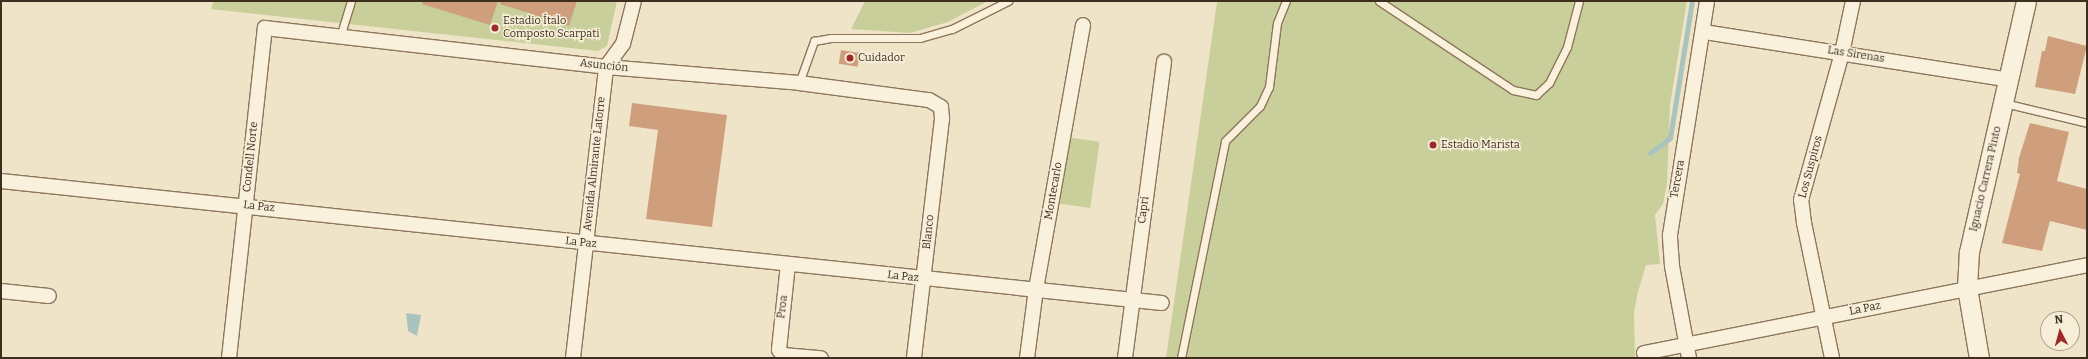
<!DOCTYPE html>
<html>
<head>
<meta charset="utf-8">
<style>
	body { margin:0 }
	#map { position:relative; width:2088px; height:359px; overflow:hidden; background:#f0e4c8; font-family:Bitter,serif }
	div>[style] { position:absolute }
	.green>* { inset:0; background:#c9cf9b; transform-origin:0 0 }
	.water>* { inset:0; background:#a9c4bc }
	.stream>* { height:5px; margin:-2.5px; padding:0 2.5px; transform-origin:2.5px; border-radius:2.5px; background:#a9c4bc }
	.building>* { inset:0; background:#cf9f7d; transform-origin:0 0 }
	.roads { filter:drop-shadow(1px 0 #8d765c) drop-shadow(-1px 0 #8d765c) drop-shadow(0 1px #8d765c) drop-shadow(0 -1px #8d765c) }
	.lane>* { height:7px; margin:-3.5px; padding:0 3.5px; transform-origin:3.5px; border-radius:3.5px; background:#faf1dc }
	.street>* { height:14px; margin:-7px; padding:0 7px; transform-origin:7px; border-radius:7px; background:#faf1dc }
	.secondary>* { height:19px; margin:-9.5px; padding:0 9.5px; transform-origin:9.5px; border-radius:9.5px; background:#faf1dc }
	.dots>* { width:11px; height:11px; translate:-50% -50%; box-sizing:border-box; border:2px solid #f7eed8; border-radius:50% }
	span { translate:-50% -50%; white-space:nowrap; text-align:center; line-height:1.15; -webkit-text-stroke:3px #f7eed8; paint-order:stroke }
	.poi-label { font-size:11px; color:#3d2e20 }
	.left { translate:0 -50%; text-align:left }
	.street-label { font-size:11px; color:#3d2e20 }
	.frame { position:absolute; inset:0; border:2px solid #3d2e20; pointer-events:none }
	.north { position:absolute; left:2040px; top:311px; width:40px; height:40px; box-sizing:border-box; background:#f7eed8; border:1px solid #ada18e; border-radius:50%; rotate:354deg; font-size:11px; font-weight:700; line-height:16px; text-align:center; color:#3d2e20 }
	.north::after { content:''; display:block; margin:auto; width:14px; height:18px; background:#9e2a2b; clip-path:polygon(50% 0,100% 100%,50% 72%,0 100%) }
</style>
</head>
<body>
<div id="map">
	<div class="green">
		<div style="clip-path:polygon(214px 1px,617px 1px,607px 46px,598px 51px,211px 9px)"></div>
		<div style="clip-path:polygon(865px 1px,988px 1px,948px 22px,910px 33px,851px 29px)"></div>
		<div style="clip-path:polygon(1209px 1px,1687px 1px,1670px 105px,1667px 184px,1663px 204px,1655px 215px,1660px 264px,1646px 265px,1638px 292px,1634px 312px,1635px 358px,1166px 358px,1217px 2px)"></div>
		<div style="left:1059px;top:136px;width:41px;height:67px;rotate:8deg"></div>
	</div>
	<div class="water">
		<div style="clip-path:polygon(406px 313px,421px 315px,417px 336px,408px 331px)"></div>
	</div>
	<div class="stream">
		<div style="left:1650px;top:153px;width:25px;rotate:-37deg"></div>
		<div style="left:1670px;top:138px;width:139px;rotate:-80.9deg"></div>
	</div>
	<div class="building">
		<div style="clip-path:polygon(423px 1px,498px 1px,490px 25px,422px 4px)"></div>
		<div style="clip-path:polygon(501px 1px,577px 1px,569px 26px,500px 4px)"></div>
		<div style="clip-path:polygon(2048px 36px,2087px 46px,2075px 94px,2035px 87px,2042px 51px,2045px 51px)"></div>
		<div style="left:841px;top:50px;width:19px;height:14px;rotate:9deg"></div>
		<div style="clip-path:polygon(632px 103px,727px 115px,712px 227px,646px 219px,658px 130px,629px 126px)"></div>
		<div style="clip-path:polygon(2030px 123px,2069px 132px,2057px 181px,2087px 189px,2087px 230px,2050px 221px,2042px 251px,2002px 243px,2020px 174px,2017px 173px,2019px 158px)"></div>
	</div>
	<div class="roads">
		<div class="lane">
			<div style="left:1379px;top:1px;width:161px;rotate:33.6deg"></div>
			<div style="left:1513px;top:90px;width:24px;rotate:12deg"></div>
			<div style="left:1536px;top:95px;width:18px;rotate:-43deg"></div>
			<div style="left:1549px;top:83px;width:40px;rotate:-63.4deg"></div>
			<div style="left:1567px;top:47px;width:48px;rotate:-75.4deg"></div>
			<div style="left:340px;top:37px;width:38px;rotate:-73deg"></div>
			<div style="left:799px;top:83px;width:45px;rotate:-70.3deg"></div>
			<div style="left:814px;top:41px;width:17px;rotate:-10deg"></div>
			<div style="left:831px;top:38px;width:89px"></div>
			<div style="left:920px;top:38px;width:33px;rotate:-16deg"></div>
			<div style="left:952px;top:29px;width:63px;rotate:-26.6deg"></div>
			<div style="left:2004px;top:103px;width:85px;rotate:13.5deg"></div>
			<div style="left:1181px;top:358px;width:221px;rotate:-78.5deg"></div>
			<div style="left:1225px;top:141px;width:49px;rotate:-45deg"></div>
			<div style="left:1260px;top:106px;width:21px;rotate:-65deg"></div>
			<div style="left:1269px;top:87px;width:64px;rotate:-82.9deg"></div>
			<div style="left:1277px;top:23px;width:24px;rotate:-68deg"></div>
		</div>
		<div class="street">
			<div style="left:1704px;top:32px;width:309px;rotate:8.9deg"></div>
			<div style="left:1px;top:181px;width:1167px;rotate:6deg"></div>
			<div style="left:788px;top:264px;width:86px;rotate:96deg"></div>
			<div style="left:779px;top:350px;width:6px;rotate:51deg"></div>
			<div style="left:783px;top:355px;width:38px;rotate:5deg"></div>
			<div style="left:1px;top:291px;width:48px;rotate:5.9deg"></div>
			<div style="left:1644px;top:353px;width:452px;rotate:-11.2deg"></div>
			<div style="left:229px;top:358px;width:332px;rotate:-83.8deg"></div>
			<div style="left:265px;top:28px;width:343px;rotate:6.5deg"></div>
			<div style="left:606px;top:67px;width:194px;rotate:4.7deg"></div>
			<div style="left:799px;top:83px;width:131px;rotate:7.5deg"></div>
			<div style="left:929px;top:100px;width:14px;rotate:30deg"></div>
			<div style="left:941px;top:107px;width:12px;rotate:85deg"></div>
			<div style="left:942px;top:119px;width:241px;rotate:96.7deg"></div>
			<div style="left:573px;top:358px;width:293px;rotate:-83.5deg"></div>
			<div style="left:606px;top:67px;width:29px;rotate:-54deg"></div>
			<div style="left:623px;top:44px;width:44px;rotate:-75.7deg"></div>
			<div style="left:1027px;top:358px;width:70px;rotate:-82.6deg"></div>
			<div style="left:1036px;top:289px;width:268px;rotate:-79.9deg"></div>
			<div style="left:1125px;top:358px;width:299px;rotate:-82.5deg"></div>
			<div style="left:1689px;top:358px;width:94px;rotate:-100.5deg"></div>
			<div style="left:1672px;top:266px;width:31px;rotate:-94deg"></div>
			<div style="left:1670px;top:235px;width:237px;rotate:-81deg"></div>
			<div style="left:1832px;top:358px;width:138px;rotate:-101.7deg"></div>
			<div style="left:1804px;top:223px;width:23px;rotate:-97deg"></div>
			<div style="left:1801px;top:200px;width:153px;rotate:-74.4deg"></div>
			<div style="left:1842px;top:53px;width:53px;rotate:-78.1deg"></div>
		</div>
		<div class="secondary">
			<div style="left:1979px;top:358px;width:71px;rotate:-99.7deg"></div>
			<div style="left:1967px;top:288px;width:36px;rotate:-87deg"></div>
			<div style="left:1969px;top:252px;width:257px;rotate:-77.2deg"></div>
		</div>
	</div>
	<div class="dots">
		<div style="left:495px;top:28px;background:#9e2a2b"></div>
		<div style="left:850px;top:58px;background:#9e2a2b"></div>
		<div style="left:1433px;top:145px;background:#9e2a2b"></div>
	</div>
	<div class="poi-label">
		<span class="left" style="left:503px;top:28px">Estadio Ítalo<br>Composto Scarpati</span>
		<span class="left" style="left:858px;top:58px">Cuidador</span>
		<span class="left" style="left:1441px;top:145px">Estadio Marista</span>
	</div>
	<div class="street-label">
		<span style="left:1856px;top:55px;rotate:9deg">Las Sirenas</span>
		<span style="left:604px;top:66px;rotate:6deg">Asunción</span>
		<span style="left:251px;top:157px;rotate:-84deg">Condell Norte</span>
		<span style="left:595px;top:164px;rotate:-84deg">Avenida Almirante Latorre</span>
		<span style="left:1811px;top:167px;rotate:-75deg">Los Suspiros</span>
		<span style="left:1678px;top:179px;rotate:-80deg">Tercera</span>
		<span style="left:1986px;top:179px;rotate:-77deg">Ignacio Carrera Pinto</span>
		<span style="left:1054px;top:191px;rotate:-80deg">Montecarlo</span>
		<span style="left:259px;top:207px;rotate:6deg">La Paz</span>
		<span style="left:1144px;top:210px;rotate:-83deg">Capri</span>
		<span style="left:929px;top:232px;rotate:-84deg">Blanco</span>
		<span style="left:581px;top:243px;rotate:6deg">La Paz</span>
		<span style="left:903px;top:277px;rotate:6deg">La Paz</span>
		<span style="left:783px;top:307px;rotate:-83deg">Proa</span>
		<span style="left:1865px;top:309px;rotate:-11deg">La Paz</span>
	</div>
	<div class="frame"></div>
	<div class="north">N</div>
</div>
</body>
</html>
